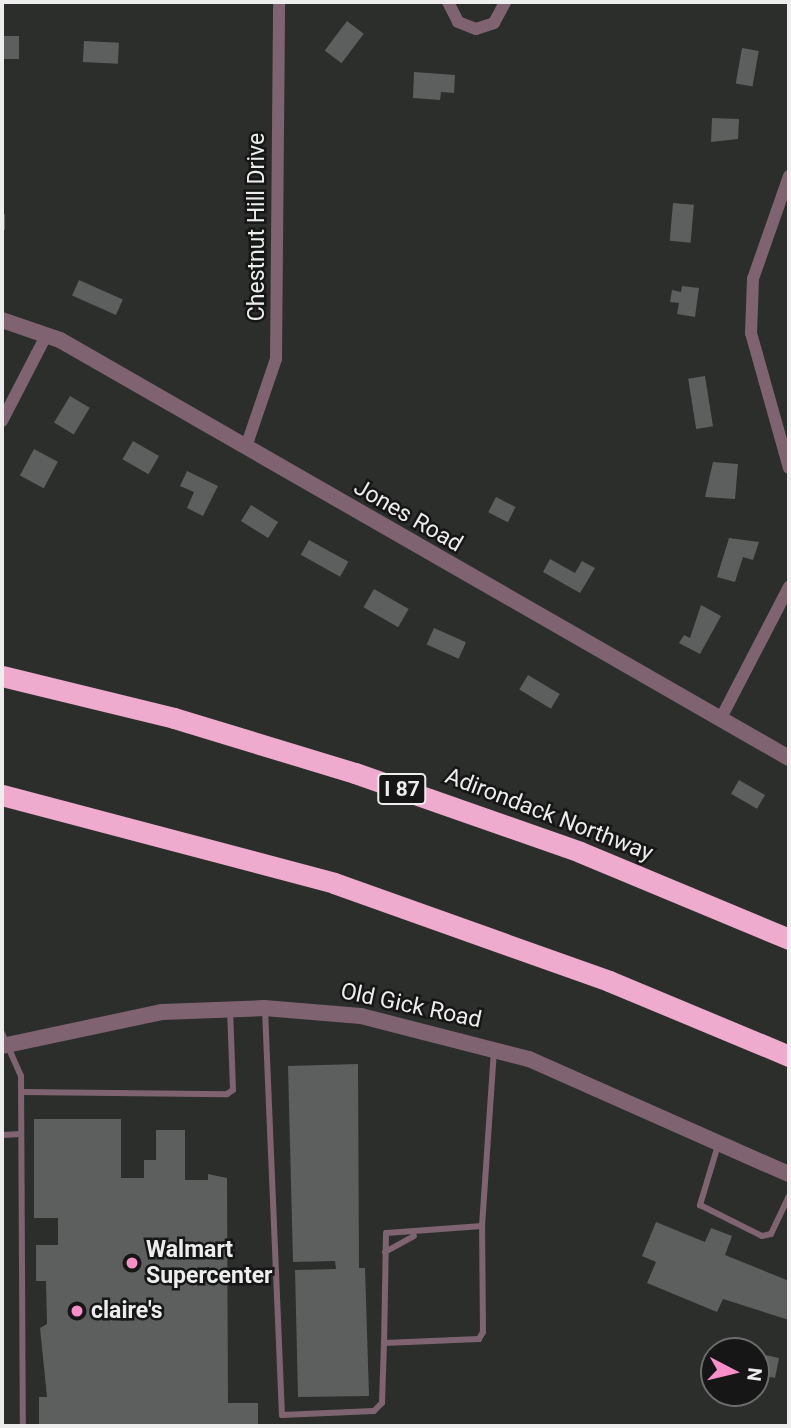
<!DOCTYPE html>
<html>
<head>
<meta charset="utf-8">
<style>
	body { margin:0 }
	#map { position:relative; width:791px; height:1428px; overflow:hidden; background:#2c2e2c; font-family:Roboto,sans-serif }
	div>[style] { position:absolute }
	.building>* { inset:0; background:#5c5f5d; transform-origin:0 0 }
	.service>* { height:6px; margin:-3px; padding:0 3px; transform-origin:3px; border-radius:3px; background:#7f6371 }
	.minor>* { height:12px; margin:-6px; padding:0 6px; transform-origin:6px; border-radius:6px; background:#7f6371 }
	.tertiary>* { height:16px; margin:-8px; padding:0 8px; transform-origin:8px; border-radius:8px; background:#7f6371 }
	.motorway>* { height:21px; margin:-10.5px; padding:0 10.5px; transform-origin:10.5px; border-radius:10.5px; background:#efabce }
	.dots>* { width:19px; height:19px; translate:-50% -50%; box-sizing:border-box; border:4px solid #151615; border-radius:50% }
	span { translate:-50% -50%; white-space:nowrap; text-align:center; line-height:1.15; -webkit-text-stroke:5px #151615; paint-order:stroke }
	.shield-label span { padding:2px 5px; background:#151615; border:2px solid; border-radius:5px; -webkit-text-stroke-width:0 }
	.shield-label { font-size:21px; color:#ecedec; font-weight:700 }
	.street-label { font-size:23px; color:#ecedec }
	.poi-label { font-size:23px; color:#ecedec; font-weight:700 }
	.left { translate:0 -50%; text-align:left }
	.frame { position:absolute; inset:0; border:4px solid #ecedec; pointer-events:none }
	.north { position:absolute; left:700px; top:1337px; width:70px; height:70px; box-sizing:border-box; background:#151615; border:2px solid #6b6c6b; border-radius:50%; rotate:97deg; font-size:19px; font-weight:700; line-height:28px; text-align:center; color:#ecedec }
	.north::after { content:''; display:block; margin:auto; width:24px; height:32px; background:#f98fc9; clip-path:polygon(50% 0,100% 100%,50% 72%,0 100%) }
</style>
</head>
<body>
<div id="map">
	<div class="building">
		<div style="left:347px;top:21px;width:21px;height:37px;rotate:37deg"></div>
		<div style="left:2px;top:36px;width:17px;height:23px"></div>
		<div style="left:84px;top:41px;width:35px;height:21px;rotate:3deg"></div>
		<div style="left:742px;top:48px;width:17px;height:36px;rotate:10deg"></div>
		<div style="clip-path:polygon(414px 72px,455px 75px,454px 93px,441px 92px,440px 100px,413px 98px)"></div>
		<div style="clip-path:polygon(712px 118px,739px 119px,738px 139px,711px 142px)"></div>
		<div style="left:673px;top:203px;width:21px;height:38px;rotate:5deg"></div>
		<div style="left:2px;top:214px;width:3px;height:16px"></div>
		<div style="left:79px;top:280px;width:48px;height:17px;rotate:24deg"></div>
		<div style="clip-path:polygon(682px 286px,699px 288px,695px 317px,677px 314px,679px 303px,670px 302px,672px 290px,681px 292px)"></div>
		<div style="left:705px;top:376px;width:51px;height:17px;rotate:81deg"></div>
		<div style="left:70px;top:396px;width:23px;height:31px;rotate:31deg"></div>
		<div style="left:133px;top:441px;width:30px;height:21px;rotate:30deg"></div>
		<div style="left:34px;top:449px;width:27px;height:30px;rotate:28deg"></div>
		<div style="clip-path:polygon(713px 462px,738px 464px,735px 499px,705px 497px)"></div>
		<div style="clip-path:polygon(187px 471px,218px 486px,203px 516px,187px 508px,194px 492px,180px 486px)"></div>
		<div style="left:496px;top:497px;width:22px;height:17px;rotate:27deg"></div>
		<div style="left:251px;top:505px;width:32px;height:19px;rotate:32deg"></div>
		<div style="clip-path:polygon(729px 538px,759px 542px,753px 560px,743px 557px,735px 582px,717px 577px)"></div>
		<div style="left:309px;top:540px;width:45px;height:17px;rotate:29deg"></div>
		<div style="clip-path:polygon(550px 559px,575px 573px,582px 561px,595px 568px,580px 593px,543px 572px)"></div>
		<div style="left:374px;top:589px;width:40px;height:21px;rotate:30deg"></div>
		<div style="clip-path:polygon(701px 605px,721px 616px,700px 654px,679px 643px,684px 635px,690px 638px)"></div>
		<div style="left:434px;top:628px;width:35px;height:18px;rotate:24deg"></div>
		<div style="left:528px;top:675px;width:37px;height:17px;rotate:31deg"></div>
		<div style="left:739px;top:780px;width:30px;height:16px;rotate:30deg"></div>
		<div style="clip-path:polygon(358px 1064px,359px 1268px,365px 1268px,369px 1396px,298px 1397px,295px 1270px,336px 1269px,335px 1261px,293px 1262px,288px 1066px)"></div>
		<div style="clip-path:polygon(34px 1119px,121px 1119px,121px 1178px,144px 1178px,144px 1160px,156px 1160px,156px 1130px,185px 1130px,185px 1180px,208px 1180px,208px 1174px,227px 1178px,228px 1403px,258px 1403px,258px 1426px,39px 1426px,39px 1397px,47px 1397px,40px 1328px,47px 1324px,46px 1281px,36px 1281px,36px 1245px,58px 1245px,58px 1218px,34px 1218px)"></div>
		<div style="clip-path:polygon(656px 1222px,705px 1242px,711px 1228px,732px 1236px,725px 1255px,789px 1281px,789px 1320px,723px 1299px,717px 1312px,647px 1283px,656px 1262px,642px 1256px)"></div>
		<div style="clip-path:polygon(756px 1353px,779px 1358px,775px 1378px,756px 1374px)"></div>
	</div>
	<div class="service">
		<div style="left:265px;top:1010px;width:405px;rotate:87.6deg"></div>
		<div style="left:282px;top:1415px;width:92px;rotate:-2.5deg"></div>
		<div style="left:374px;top:1411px;width:11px;rotate:-45deg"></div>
		<div style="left:382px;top:1403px;width:60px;rotate:-88.1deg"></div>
		<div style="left:2px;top:1033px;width:47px;rotate:66.2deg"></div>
		<div style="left:21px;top:1076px;width:350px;rotate:89.7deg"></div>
		<div style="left:22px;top:1092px;width:205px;rotate:0.6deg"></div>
		<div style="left:227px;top:1094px;width:7px;rotate:-34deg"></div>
		<div style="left:233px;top:1090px;width:81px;rotate:-92.1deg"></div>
		<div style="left:2px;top:1135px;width:19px;rotate:-3deg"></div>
		<div style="left:718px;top:1145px;width:63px;rotate:106.7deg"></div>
		<div style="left:700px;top:1205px;width:69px;rotate:26.6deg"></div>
		<div style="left:762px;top:1236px;width:9px;rotate:-13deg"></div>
		<div style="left:771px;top:1234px;width:42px;rotate:-64.7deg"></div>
		<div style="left:482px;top:1226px;width:96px;rotate:175.8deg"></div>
		<div style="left:386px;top:1233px;width:110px;rotate:91deg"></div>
		<div style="left:384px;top:1343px;width:95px;rotate:-2.4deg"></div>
		<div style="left:479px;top:1339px;width:8px;rotate:-60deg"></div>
		<div style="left:483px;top:1332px;width:106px;rotate:-90.5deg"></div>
		<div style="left:482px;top:1226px;width:174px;rotate:-86.1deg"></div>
		<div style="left:385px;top:1252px;width:33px;rotate:-29deg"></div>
	</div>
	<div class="minor">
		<div style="left:448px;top:2px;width:22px;rotate:63deg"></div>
		<div style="left:458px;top:22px;width:19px;rotate:21deg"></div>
		<div style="left:476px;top:29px;width:19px;rotate:-18deg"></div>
		<div style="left:494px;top:23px;width:24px;rotate:-62deg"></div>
		<div style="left:789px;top:176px;width:109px;rotate:109.3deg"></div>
		<div style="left:753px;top:279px;width:54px;rotate:92.1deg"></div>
		<div style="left:751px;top:333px;width:140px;rotate:74.3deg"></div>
		<div style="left:2px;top:421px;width:98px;rotate:-62.7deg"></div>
		<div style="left:246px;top:447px;width:93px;rotate:-71.2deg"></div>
		<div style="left:276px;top:359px;width:357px;rotate:-89.5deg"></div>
		<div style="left:721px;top:718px;width:148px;rotate:-62.6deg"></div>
	</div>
	<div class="tertiary">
		<div style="left:2px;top:320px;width:61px;rotate:19deg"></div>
		<div style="left:60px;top:340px;width:840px;rotate:29.83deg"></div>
		<div style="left:2px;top:1046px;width:164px;rotate:-12deg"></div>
		<div style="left:162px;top:1012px;width:102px;rotate:-2.2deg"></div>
		<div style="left:264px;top:1008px;width:97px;rotate:4.7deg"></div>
		<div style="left:361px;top:1016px;width:173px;rotate:14.4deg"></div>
		<div style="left:529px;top:1059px;width:284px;rotate:23.9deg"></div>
	</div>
	<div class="motorway">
		<div style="left:2px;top:676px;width:177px;rotate:13.7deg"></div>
		<div style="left:174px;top:718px;width:189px;rotate:16.9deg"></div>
		<div style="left:355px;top:773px;width:238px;rotate:19.3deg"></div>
		<div style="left:580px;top:852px;width:226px;rotate:22.6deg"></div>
		<div style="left:2px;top:795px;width:343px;rotate:14.8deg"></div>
		<div style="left:334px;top:883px;width:292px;rotate:19.6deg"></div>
		<div style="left:609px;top:981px;width:195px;rotate:22.6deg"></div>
	</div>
	<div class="dots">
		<div style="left:132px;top:1263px;background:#f98fc9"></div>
		<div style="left:77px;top:1311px;background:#f98fc9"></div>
	</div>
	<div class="shield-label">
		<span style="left:402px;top:789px">I 87</span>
	</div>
	<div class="street-label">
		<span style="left:257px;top:227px;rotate:-90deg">Chestnut Hill Drive</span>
		<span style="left:408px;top:516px;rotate:30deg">Jones Road</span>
		<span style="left:549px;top:815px;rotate:21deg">Adirondack Northway</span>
		<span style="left:411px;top:1006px;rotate:12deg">Old Gick Road</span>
	</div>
	<div class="poi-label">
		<span class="left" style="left:146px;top:1263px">Walmart<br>Supercenter</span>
		<span class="left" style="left:91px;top:1311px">claire's</span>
	</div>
	<div class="frame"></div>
	<div class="north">N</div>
</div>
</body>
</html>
